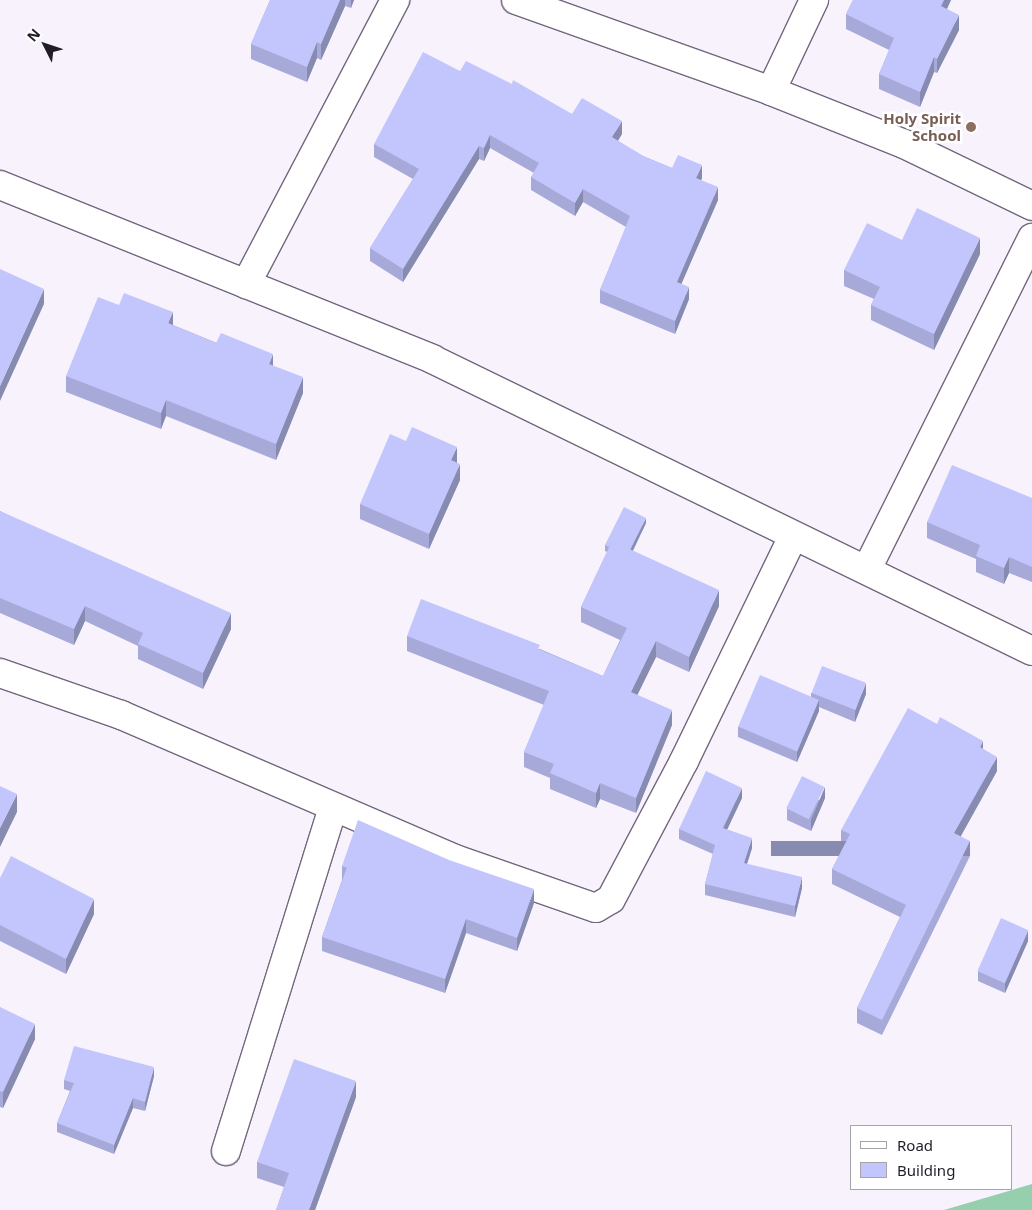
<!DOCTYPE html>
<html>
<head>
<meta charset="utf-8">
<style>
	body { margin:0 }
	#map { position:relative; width:1032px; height:1210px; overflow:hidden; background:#f8f2fd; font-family:"Noto Sans",sans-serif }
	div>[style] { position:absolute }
	.forest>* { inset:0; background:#95cfae }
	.roads { filter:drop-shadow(1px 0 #73677d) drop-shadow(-1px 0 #73677d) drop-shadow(0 1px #73677d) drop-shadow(0 -1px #73677d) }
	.minor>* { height:28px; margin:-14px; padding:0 14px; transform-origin:14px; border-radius:14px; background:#fff }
	.wall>* { inset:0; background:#a7aad9 }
	.shaded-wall>* { inset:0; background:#888bb0; transform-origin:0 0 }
	.building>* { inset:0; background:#c2c6fc; transform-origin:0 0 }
	.dots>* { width:14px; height:14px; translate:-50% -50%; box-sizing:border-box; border:2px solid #fff; border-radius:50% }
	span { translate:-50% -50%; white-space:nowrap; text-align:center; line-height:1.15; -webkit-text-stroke:5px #fff; paint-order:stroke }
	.education-label { font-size:15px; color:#785e54; font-weight:700 }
	.right { translate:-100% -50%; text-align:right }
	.legend { position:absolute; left:850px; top:1125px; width:162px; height:65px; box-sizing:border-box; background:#fff; border:1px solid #a6a4a8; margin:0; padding:6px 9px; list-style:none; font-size:15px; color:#211c25 }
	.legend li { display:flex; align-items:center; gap:10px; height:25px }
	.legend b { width:25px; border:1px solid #a6a4a8 }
	.north { position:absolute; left:20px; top:20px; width:50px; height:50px; -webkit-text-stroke:4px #fff; paint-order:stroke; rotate:311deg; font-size:14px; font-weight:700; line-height:20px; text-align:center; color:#211c25 }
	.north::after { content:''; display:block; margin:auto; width:18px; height:22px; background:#211c25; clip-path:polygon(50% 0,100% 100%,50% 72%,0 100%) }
</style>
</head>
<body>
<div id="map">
	<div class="forest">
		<div style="clip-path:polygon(1032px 1184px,1032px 1210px,944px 1210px)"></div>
	</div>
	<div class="roads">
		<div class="minor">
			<div style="left:516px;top:0;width:271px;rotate:19.6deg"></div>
			<div style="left:771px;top:91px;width:143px;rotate:21.7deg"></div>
			<div style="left:904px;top:144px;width:142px;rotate:25.8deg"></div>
			<div style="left:771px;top:91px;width:101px;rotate:-64.7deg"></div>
			<div style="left:0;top:185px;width:466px;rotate:21.9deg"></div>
			<div style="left:432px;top:359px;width:667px;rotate:25.95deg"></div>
			<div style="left:246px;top:284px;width:321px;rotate:-62.3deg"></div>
			<div style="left:867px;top:569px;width:370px;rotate:-63.5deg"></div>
			<div style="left:0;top:673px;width:128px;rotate:19.1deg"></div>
			<div style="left:121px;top:715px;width:364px;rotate:23.3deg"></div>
			<div style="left:455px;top:859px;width:149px;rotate:19.2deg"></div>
			<div style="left:596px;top:908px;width:17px;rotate:-31deg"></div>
			<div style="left:611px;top:899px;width:156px;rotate:-62.1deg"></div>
			<div style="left:684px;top:761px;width:249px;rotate:-64.1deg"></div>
			<div style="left:226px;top:1151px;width:360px;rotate:-72.7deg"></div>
		</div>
	</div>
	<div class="wall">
		<div style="clip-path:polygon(270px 0,354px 0,351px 8px,345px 6px,321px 60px,317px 58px,307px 82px,251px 59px,251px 44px)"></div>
		<div style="clip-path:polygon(853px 0,951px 0,947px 9px,959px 30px,937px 73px,934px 72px,920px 107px,879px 89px,879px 74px,889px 50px,846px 29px,846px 14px)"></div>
		<div style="clip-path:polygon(460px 71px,572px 114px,622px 134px,618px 141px,643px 156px,672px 168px,702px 178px,701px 180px,718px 200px,681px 284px,689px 299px,675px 334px,600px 303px,600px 290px,626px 227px,583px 202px,575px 216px,531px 190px,531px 177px,534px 173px,490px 148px,484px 161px,479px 159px,403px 282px,370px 261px,370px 248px,413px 179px,374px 157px,374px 144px)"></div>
		<div style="clip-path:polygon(902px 240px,980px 254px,934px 350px,871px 320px,871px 305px,874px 299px,844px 286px,844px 270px)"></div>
		<div style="clip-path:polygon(173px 325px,273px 366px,303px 393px,276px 460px,166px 416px,161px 429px,66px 392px,66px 376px)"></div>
		<div style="clip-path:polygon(457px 463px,460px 480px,429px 549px,360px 519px,360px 504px)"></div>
		<div style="clip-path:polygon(1032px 498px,1032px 582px,1009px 573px,1004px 584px,976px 572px,976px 559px,927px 538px,927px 522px)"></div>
		<div style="clip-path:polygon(0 511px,231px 629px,203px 689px,138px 659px,138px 646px,85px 621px,74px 645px,0 613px)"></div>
		<div style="clip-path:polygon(646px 523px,633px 551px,719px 606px,689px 672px,656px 657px,637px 695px,672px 725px,636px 813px,600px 799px,596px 808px,550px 789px,550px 778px,524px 767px,524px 752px,544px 705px,407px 651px,407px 636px,540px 649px,603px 676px,620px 640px,581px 622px,581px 607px,607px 552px,605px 551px,605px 545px)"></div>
		<div style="clip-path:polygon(811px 693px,866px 694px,855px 722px,819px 707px,819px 711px,797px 762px,738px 737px,738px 727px,811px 697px)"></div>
		<div style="clip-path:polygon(983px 749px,997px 771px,961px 836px,970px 856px,882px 1035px,857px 1023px,857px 1008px,900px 917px,832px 884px,832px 869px,844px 846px,841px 844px,841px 830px)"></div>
		<div style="clip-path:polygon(742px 798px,727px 830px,752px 848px,747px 864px,802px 888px,795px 917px,705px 895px,705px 884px,713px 854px,679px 839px,679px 829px)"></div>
		<div style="clip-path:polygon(825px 798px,811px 831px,787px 820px,787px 809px)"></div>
		<div style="clip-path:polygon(342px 866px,534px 903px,517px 951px,466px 933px,445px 993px,322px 951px,322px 937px,342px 880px)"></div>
		<div style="clip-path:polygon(0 878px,94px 914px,66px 974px,0 941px)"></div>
		<div style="clip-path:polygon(1028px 941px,1005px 993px,978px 981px,978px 971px)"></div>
		<div style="clip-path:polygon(0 1007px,35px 1039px,3px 1108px,0 1107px)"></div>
		<div style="clip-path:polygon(154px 1076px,145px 1111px,133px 1108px,114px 1154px,57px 1132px,57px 1123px,70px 1091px,64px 1089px,64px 1080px)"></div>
		<div style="clip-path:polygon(356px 1097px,315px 1210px,276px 1210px,284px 1187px,257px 1178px,257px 1162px)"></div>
	</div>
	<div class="shaded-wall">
		<div style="clip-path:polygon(340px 0,345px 0,345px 6px,321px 60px,321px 44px)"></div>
		<div style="clip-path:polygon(351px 0,354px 0,351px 8px)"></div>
		<div style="clip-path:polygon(944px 0,951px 0,941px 21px,941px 6px)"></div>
		<div style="clip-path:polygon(959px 15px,959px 30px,937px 73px,937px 59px)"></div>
		<div style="clip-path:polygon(317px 42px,317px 58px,307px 82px,307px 67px)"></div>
		<div style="clip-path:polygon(934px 57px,934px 72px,920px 107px,920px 92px)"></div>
		<div style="clip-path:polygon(622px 121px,622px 134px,612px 150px,612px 137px)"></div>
		<div style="clip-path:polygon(490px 135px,490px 148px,484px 161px,484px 148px)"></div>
		<div style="clip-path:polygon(479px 146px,479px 159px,403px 282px,403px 269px)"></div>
		<div style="clip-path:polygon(702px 165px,702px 178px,696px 191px,696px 178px)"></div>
		<div style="clip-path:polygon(718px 187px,718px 200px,677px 294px,677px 282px)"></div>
		<div style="clip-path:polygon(583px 189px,583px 202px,575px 216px,575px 203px)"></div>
		<div style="clip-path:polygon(980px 238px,980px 254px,934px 350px,934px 334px)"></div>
		<div style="clip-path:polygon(689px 287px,689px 299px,675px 334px,675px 321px)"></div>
		<div style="clip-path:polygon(44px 289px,44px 304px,0 401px,0 386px)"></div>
		<div style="clip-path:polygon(173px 312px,173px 327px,168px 323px)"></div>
		<div style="clip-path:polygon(273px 354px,273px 369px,269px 364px)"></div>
		<div style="clip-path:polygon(303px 377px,303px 393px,276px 460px,276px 444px)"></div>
		<div style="clip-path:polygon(166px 400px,166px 416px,161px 429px,161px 413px)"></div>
		<div style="clip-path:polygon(457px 447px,457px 463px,451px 476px,451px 460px)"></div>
		<div style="clip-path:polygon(460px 464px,460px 480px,429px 549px,429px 534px)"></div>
		<div style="clip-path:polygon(646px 518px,646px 523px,627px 562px,627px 556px)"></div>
		<div style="clip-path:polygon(1009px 557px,1009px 573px,1004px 584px,1004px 568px)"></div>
		<div style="clip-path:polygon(719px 590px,719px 606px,689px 672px,689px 657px)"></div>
		<div style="clip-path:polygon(85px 606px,85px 621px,74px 645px,74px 629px)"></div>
		<div style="clip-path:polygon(231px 613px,231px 629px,203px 689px,203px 673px)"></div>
		<div style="clip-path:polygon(656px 641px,656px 657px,631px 708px,631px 692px)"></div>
		<div style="clip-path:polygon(866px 683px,866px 694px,855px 722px,855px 711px)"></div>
		<div style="clip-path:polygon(819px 700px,819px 711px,797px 762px,797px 752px)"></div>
		<div style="clip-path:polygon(672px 710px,672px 725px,636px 813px,636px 798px)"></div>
		<div style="clip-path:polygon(983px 741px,983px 756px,980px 747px)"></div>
		<div style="clip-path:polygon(997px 757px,997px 771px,954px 848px,954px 833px)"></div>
		<div style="clip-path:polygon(600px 783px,600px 799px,596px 808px,596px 793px)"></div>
		<div style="clip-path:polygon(825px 787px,825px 798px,811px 831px,811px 820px)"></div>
		<div style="clip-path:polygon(742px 788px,742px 798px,723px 838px,723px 828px)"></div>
		<div style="clip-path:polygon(17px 794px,17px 812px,0 847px,0 828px)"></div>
		<div style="clip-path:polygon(752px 838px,752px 848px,744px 873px,744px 863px)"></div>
		<div style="left:970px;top:841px;width:15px;height:199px;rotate:90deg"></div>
		<div style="clip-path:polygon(802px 877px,802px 888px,795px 917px,795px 906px)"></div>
		<div style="clip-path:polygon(534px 889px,534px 903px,517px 951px,517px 938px)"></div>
		<div style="clip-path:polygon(94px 899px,94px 914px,66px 974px,66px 959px)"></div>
		<div style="clip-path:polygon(466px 919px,466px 933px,445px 993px,445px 979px)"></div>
		<div style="clip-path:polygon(1028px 930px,1028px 941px,1005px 993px,1005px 983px)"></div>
		<div style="clip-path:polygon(35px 1024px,35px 1039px,3px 1108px,3px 1092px)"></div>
		<div style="clip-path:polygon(154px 1067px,154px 1076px,145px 1111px,145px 1102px)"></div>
		<div style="clip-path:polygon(356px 1081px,356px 1097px,315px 1210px,309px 1210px)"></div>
		<div style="clip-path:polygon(133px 1098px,133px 1108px,114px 1154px,114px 1145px)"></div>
	</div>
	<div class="building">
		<div style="clip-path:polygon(270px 0,340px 0,321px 44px,317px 42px,307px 67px,251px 44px)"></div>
		<div style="clip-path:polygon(853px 0,944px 0,941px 6px,959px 15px,937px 59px,934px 57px,920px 92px,879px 74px,894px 38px,846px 14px)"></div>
		<div style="clip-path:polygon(423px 52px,460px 71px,466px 61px,512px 84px,513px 80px,572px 114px,582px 98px,622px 121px,612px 137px,643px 156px,672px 168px,678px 155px,702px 165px,696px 178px,718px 187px,677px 282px,689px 287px,675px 321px,600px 290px,630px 216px,583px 189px,575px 203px,531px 177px,539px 163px,490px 135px,484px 148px,479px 146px,403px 269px,370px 248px,419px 169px,374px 144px)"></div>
		<div style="clip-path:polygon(917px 208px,980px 238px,934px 334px,871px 305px,880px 287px,844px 270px,867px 223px,902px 240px)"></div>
		<div style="clip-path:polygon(0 269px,44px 289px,0 386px)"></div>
		<div style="clip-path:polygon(124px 293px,173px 312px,168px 323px,216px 343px,221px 333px,273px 354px,269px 364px,303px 377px,276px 444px,166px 400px,161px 413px,66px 376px,98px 297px,119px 305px)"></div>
		<div style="clip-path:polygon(412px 427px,457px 447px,451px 460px,460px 464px,429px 534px,360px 504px,390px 434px,406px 441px)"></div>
		<div style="clip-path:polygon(952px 465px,1032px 498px,1032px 567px,1009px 557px,1004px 568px,976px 556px,980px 545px,927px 522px)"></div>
		<div style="clip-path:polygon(624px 507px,646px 518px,630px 550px,612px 541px,609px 547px,605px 545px)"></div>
		<div style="clip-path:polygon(0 511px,231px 613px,203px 673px,138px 644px,143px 633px,85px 606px,74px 629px,0 598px)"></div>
		<div style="clip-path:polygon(612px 541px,719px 590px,689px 657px,656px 641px,631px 692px,672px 710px,636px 798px,600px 783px,596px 793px,550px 773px,554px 764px,524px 752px,549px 691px,407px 636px,421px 599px,540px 645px,538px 649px,603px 676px,627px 628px,581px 607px)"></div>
		<div style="left:822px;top:666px;width:47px;height:29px;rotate:21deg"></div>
		<div style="left:760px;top:675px;width:64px;height:56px;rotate:23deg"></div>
		<div style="clip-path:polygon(908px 708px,937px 724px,940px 717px,983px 741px,980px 747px,997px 757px,954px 833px,970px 841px,882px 1020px,857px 1008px,906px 905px,832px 869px,850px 834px,841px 830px)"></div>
		<div style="clip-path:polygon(706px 771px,742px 788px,723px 828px,752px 838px,744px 863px,802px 877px,795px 906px,705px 884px,715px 845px,679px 829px)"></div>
		<div style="left:802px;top:776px;width:25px;height:36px;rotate:26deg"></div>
		<div style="clip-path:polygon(0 786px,17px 794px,0 828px)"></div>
		<div style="clip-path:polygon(358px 820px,449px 860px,534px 889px,517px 938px,466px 919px,445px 979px,322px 937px,347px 867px,342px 866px)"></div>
		<div style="clip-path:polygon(11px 856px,94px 899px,66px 959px,0 925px,0 878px)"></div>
		<div style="left:1001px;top:918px;width:30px;height:58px;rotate:24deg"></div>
		<div style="clip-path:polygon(0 1007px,35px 1024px,3px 1092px,0 1091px)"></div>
		<div style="clip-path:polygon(74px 1046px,154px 1067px,145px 1102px,133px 1098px,114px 1145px,57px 1123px,74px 1083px,64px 1080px)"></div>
		<div style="clip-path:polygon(294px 1059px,356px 1081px,309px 1210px,276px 1210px,289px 1173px,257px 1162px)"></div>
	</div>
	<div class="dots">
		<div style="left:971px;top:127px;background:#8d6e63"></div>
	</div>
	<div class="education-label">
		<span class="right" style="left:961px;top:127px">Holy Spirit<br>School</span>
	</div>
	<ul class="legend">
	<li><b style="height:6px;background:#fff"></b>Road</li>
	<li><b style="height:14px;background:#c2c6fc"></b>Building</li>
	</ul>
	<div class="north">N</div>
</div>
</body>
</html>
